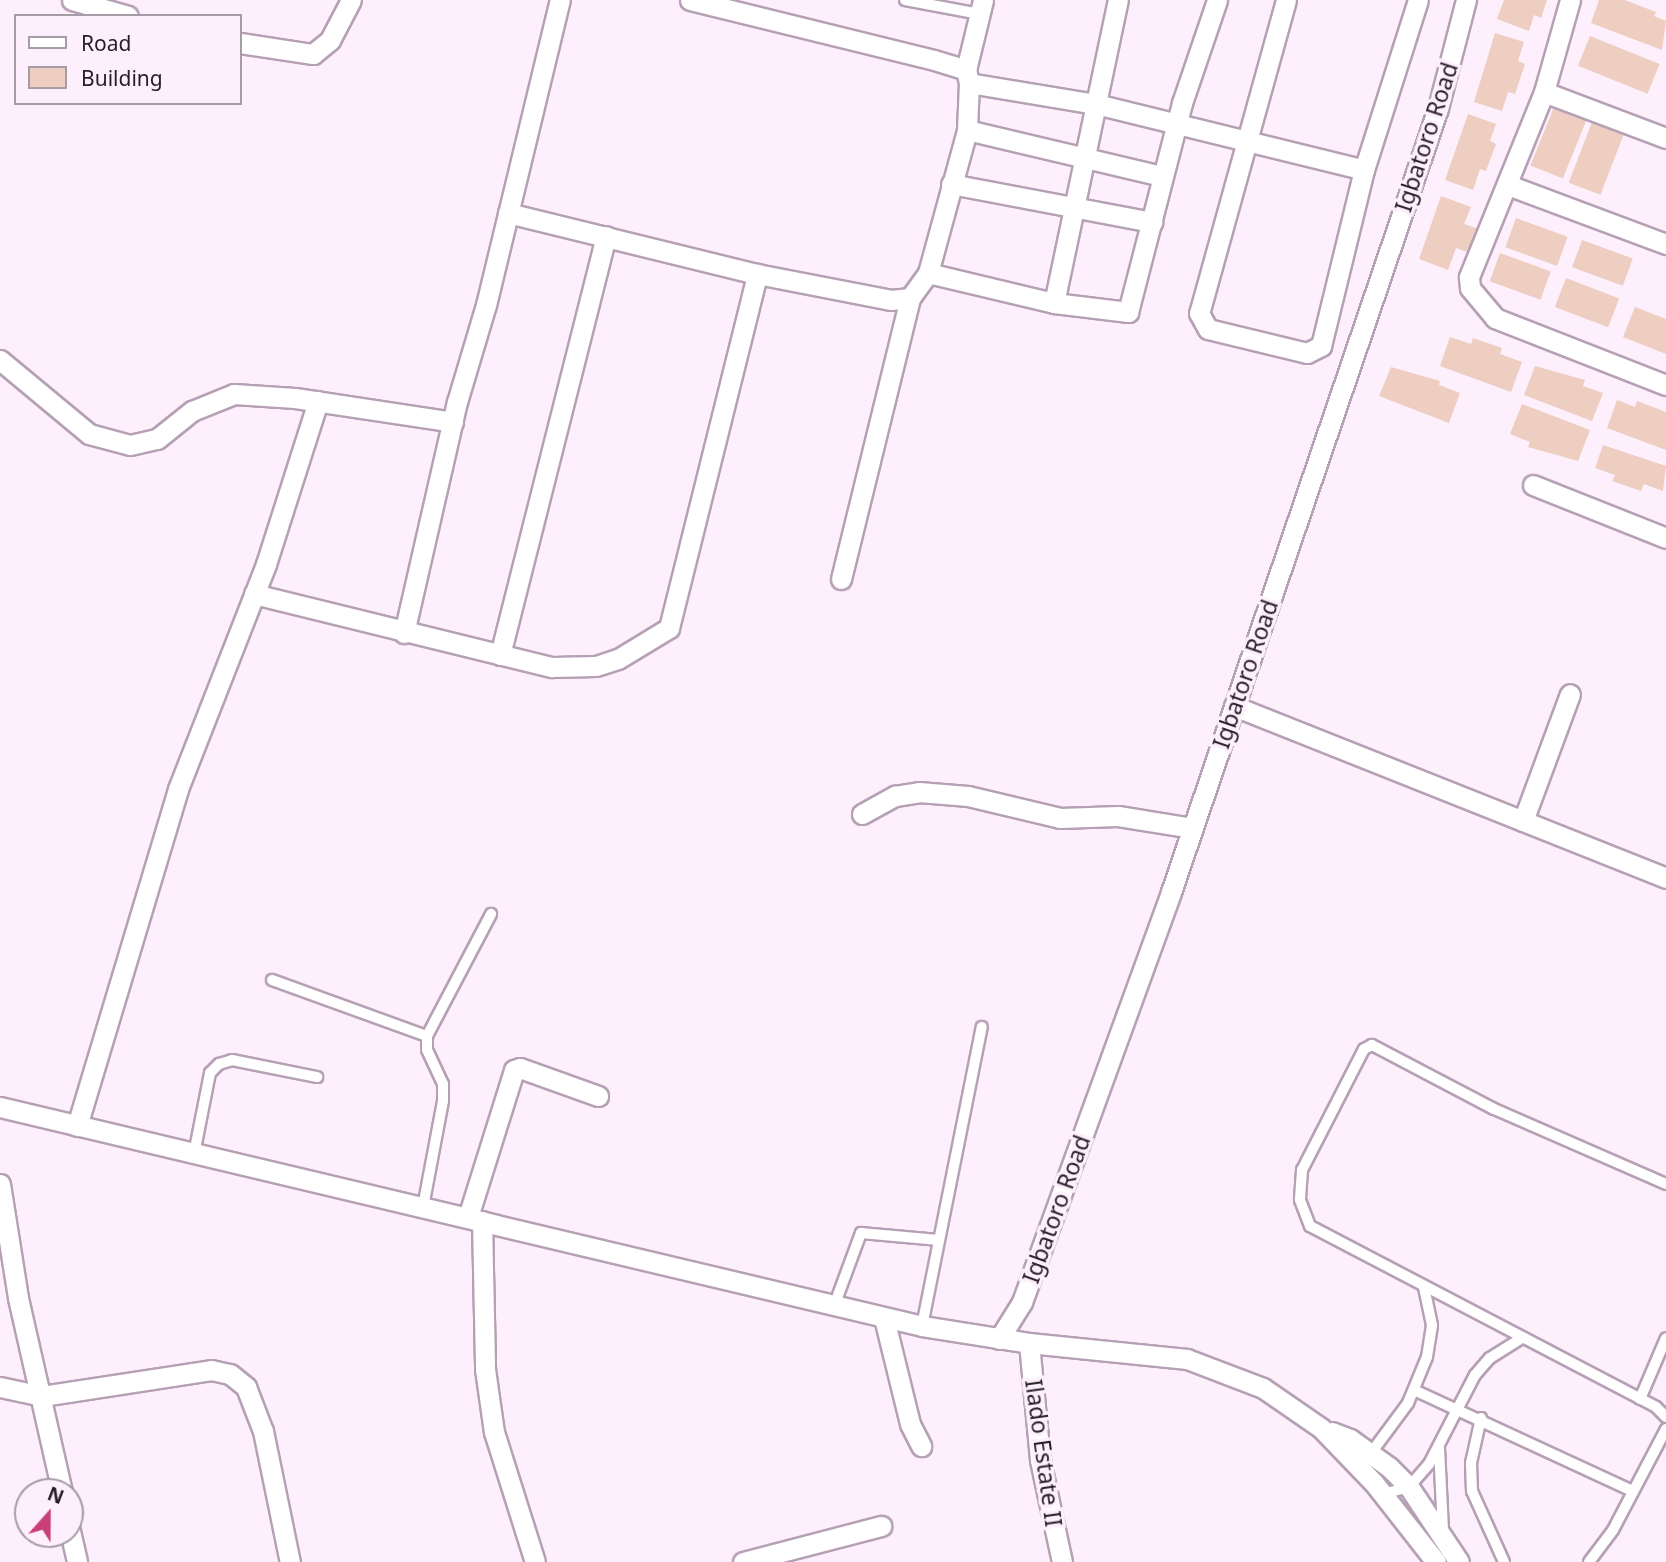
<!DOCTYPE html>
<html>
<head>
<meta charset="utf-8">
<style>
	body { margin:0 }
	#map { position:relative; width:1666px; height:1562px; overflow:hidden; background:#fdeffc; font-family:"Noto Sans",sans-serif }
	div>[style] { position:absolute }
	.building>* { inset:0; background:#edcec0; transform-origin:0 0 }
	.roads { filter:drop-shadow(2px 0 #b6a0b5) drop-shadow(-2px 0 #b6a0b5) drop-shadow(0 2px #b6a0b5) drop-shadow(0 -2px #b6a0b5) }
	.lane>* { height:10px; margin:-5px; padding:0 5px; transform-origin:5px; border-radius:5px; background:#fff }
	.street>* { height:19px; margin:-9.5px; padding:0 9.5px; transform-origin:9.5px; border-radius:9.5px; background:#fff }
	span { translate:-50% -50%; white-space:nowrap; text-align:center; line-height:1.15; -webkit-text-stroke:7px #fdeffc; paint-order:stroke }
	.street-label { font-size:23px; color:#271e26 }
	.legend { position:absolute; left:14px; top:14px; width:228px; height:91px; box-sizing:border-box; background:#fdeffc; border:2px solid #a79ba6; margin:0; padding:9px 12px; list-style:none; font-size:21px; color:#271e26 }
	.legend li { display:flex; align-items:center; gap:14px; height:35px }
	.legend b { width:35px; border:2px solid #a79ba6 }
	.north { position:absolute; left:14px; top:1478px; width:70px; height:70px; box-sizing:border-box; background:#fdeffc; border:2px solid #a79ba6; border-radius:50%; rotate:21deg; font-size:19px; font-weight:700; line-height:28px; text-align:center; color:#271e26 }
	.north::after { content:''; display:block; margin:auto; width:24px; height:32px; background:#c83f79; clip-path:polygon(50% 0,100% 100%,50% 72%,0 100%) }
</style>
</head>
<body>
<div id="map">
	<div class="building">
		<div style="clip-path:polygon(1504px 0,1547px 0,1541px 18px,1534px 15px,1529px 31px,1497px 19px)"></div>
		<div style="clip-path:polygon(1599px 0,1625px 0,1656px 12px,1654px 16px,1666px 21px,1662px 50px,1591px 23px)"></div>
		<div style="clip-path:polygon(1495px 33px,1524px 42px,1518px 61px,1525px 64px,1515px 94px,1508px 92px,1502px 111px,1474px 102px)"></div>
		<div style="left:1590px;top:36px;width:75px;height:32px;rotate:22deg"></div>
		<div style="left:1554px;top:107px;width:35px;height:63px;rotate:22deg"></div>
		<div style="clip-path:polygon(1468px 114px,1496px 124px,1490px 141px,1496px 144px,1486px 171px,1480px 169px,1473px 190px,1445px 180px)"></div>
		<div style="left:1592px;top:122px;width:34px;height:65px;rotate:21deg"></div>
		<div style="clip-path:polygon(1441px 196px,1471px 207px,1464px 224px,1479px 229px,1470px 253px,1456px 248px,1448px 270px,1419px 259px)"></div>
		<div style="left:1516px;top:218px;width:55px;height:31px;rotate:20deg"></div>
		<div style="left:1582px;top:240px;width:54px;height:29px;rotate:20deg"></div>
		<div style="left:1500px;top:253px;width:54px;height:30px;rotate:20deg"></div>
		<div style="left:1566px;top:278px;width:57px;height:31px;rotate:21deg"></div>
		<div style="clip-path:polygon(1635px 307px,1666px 319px,1666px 354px,1623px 337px)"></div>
		<div style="clip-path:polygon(1450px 337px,1471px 344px,1473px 338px,1502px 348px,1500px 354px,1522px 362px,1511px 392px,1440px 366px)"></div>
		<div style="clip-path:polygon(1535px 366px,1585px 380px,1583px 386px,1603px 393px,1592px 421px,1524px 395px)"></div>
		<div style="clip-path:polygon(1391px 367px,1440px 381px,1439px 385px,1460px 393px,1449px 423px,1379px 396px)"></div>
		<div style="clip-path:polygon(1617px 400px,1635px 407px,1637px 401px,1666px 412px,1666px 450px,1607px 428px)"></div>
		<div style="clip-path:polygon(1522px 404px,1590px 430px,1578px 461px,1528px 447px,1530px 442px,1510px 434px)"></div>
		<div style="clip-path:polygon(1603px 445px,1666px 466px,1663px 491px,1644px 484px,1641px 491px,1612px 481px,1615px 475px,1595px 468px)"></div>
	</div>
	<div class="roads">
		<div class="lane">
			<div style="left:905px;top:0;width:76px;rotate:10.6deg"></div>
			<div style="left:272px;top:980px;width:165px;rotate:19.9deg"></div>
			<div style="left:194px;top:1154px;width:83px;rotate:-78.8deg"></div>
			<div style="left:210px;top:1073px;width:13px;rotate:-45deg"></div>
			<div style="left:219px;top:1064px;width:14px;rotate:-17deg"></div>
			<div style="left:232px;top:1060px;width:87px;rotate:11.3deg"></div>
			<div style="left:1666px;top:1184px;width:188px;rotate:-156.4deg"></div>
			<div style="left:1494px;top:1109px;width:138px;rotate:-152.3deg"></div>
			<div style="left:1372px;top:1045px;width:9px;rotate:153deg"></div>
			<div style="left:1364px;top:1049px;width:136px;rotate:117.1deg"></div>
			<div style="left:1302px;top:1170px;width:30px;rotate:94deg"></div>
			<div style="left:1300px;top:1200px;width:28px;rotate:69deg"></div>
			<div style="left:1310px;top:1226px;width:390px;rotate:27.6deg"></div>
			<div style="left:1656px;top:1407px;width:14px;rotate:45deg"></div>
			<div style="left:423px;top:1207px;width:108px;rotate:-79.3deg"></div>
			<div style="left:443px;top:1101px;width:17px;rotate:-90deg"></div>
			<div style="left:443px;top:1084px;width:38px;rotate:-115deg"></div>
			<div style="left:427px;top:1049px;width:13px;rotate:-90deg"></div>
			<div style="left:427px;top:1036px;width:138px;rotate:-62.3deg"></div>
			<div style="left:834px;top:1306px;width:78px;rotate:-69.7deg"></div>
			<div style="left:861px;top:1233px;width:78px;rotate:5.1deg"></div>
			<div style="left:922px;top:1326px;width:305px;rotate:-78.7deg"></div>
			<div style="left:1414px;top:1390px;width:241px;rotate:24.8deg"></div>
			<div style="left:1640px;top:1399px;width:66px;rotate:-66.9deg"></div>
			<div style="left:1481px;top:1418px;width:46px;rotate:102.5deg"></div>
			<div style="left:1471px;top:1463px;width:28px;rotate:88deg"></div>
			<div style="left:1472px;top:1491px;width:78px;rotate:65.7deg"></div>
			<div style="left:1439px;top:1448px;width:83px;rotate:87.2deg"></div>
			<div style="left:1371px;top:1453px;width:62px;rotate:-53.5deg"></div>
			<div style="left:1408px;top:1403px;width:50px;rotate:-67.6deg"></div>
			<div style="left:1427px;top:1357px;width:32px;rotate:-81deg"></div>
			<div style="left:1432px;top:1325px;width:39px;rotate:-102deg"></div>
			<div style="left:1383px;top:1494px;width:27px;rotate:-15deg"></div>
			<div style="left:1409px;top:1487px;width:30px;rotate:-49deg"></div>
			<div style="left:1429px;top:1464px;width:100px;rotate:-62.7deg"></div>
			<div style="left:1475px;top:1375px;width:23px;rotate:-49deg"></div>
			<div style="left:1490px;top:1358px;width:38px;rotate:-32deg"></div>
			<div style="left:1589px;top:1562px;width:40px;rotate:-53deg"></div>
			<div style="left:1613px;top:1530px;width:114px;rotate:-62.3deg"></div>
		</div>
		<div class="street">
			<div style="left:72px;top:0;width:58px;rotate:15.9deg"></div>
			<div style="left:690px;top:0;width:251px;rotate:13.8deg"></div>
			<div style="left:934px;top:60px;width:34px;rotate:17deg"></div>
			<div style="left:966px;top:70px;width:13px;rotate:77deg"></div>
			<div style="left:969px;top:83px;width:129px;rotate:9.4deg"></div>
			<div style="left:1096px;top:104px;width:276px;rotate:13.8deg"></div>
			<div style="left:1286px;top:0;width:325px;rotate:105.5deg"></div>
			<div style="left:1199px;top:313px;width:18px;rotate:61deg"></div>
			<div style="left:1208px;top:329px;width:102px;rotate:13.6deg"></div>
			<div style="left:1307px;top:353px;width:16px;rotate:-27deg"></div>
			<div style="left:1321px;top:346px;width:181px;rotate:-76.3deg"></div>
			<div style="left:1364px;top:170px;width:178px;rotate:-72.4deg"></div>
			<div style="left:1570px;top:0;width:96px;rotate:105.8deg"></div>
			<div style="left:1544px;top:92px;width:200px;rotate:112.1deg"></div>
			<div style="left:1469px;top:277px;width:11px;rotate:85deg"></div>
			<div style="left:1470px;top:288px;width:39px;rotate:50deg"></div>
			<div style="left:1495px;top:318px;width:184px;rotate:21.4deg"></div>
			<div style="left:240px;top:43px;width:74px;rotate:8.6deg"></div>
			<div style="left:313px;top:54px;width:22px;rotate:-39deg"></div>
			<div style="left:330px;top:40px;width:45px;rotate:-62.3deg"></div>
			<div style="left:966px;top:70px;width:72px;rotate:-76.3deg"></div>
			<div style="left:1544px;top:92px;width:130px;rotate:20.7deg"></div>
			<div style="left:967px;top:130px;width:200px;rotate:13.3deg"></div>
			<div style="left:951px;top:184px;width:205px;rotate:10.7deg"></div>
			<div style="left:1508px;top:185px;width:169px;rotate:20.5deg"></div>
			<div style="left:508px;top:213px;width:256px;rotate:13.8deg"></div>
			<div style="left:757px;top:274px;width:136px;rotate:11deg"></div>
			<div style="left:891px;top:300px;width:19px;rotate:-6deg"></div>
			<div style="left:910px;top:298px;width:31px;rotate:-54deg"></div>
			<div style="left:928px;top:273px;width:148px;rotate:-74.7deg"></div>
			<div style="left:967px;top:130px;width:47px;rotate:-87.6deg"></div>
			<div style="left:928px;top:273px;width:130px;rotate:13.4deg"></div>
			<div style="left:1054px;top:303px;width:75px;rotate:6.9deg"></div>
			<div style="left:1128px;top:312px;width:216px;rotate:-75.5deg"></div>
			<div style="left:1182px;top:103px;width:109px;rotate:-71.2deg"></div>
			<div style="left:1054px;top:303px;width:310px;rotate:-78.1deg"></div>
			<div style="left:0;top:360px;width:116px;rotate:39.7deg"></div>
			<div style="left:89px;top:434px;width:42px;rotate:15deg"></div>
			<div style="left:130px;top:445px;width:28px;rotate:-13deg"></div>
			<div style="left:157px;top:439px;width:45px;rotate:-38.7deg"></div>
			<div style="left:192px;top:411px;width:45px;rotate:-22deg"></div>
			<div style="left:234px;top:394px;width:61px;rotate:3.8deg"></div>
			<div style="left:295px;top:398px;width:160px;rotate:8.6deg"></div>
			<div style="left:1533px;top:485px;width:143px;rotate:21.7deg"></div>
			<div style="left:841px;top:579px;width:289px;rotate:-76.2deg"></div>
			<div style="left:254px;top:594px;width:307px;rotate:13.8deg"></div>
			<div style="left:552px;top:667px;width:44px;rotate:-1.3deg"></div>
			<div style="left:596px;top:666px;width:23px;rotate:-18deg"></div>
			<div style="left:618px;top:659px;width:60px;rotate:-31.3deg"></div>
			<div style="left:669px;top:628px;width:365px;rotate:-76deg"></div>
			<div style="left:404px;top:633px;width:237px;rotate:-77.1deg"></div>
			<div style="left:457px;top:402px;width:101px;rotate:-73.4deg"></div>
			<div style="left:486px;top:305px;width:314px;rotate:-76.4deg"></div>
			<div style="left:500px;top:655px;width:432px;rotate:-75.8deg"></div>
			<div style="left:1234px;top:706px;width:465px;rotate:21.7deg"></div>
			<div style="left:862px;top:814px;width:38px;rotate:-29deg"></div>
			<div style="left:895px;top:796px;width:24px;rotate:-9deg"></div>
			<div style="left:919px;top:792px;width:49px;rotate:4.7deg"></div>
			<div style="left:968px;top:796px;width:95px;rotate:13.4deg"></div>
			<div style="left:1060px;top:818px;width:58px;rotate:-2deg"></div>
			<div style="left:1118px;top:816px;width:76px;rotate:9.1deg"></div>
			<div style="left:1523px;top:821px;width:135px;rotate:-69.7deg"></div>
			<div style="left:0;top:1107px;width:948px;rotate:13.36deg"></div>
			<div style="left:922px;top:1326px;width:108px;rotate:9deg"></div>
			<div style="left:1029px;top:1343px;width:159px;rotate:5.8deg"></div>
			<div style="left:1187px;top:1359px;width:81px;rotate:20.9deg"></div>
			<div style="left:1263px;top:1388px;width:70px;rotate:34.6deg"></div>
			<div style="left:1321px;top:1428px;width:76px;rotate:46.1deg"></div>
			<div style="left:1374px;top:1483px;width:100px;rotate:51.9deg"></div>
			<div style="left:77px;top:1126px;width:352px;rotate:-73.3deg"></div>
			<div style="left:178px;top:789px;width:242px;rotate:-68.6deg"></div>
			<div style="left:266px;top:564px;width:171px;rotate:-72.3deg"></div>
			<div style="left:0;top:1184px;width:115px;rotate:81deg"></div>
			<div style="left:18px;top:1298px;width:199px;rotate:77.2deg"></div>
			<div style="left:468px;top:1217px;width:154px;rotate:-72.6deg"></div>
			<div style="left:514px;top:1070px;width:6px;rotate:-18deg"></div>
			<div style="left:520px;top:1068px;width:83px;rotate:19.7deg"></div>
			<div style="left:482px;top:1221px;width:148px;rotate:88.8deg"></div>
			<div style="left:485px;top:1369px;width:64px;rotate:81.9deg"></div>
			<div style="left:494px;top:1432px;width:136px;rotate:72.5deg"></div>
			<div style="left:884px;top:1318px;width:109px;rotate:76.2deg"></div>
			<div style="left:910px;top:1424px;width:25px;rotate:63deg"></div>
			<div style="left:999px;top:1339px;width:44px;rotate:-58.1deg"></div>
			<div style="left:1022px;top:1302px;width:436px;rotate:-70deg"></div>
			<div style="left:1171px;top:892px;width:828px;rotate:-71.19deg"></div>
			<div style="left:1438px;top:108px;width:112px;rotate:-75.5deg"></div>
			<div style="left:1029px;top:1343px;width:118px;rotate:84.6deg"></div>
			<div style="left:1040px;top:1460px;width:104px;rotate:77.8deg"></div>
			<div style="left:0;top:1387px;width:43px;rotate:12.1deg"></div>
			<div style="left:42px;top:1396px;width:171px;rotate:-8.7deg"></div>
			<div style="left:211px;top:1370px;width:19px;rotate:12deg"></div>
			<div style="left:230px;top:1374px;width:21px;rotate:39deg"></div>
			<div style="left:246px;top:1387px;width:47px;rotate:68.9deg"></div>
			<div style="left:263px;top:1431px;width:134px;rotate:78.4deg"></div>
			<div style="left:1332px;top:1432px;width:19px;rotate:21deg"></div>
			<div style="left:1350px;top:1439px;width:48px;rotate:35.7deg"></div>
			<div style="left:1389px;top:1467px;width:28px;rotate:45deg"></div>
			<div style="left:1409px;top:1487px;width:90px;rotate:56.3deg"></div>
			<div style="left:70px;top:1531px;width:32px;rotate:77deg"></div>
			<div style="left:743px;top:1562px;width:143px;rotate:-14.6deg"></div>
		</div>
	</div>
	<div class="street-label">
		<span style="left:1426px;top:137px;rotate:-72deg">Igbatoro Road</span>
		<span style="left:1245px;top:674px;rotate:-71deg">Igbatoro Road</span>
		<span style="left:1056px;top:1209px;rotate:-70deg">Igbatoro Road</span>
		<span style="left:1044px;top:1453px;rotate:82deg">Ilado Estate II</span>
	</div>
	<ul class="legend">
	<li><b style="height:9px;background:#fff"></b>Road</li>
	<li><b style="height:19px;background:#edcec0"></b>Building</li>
	</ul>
	<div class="north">N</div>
</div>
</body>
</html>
